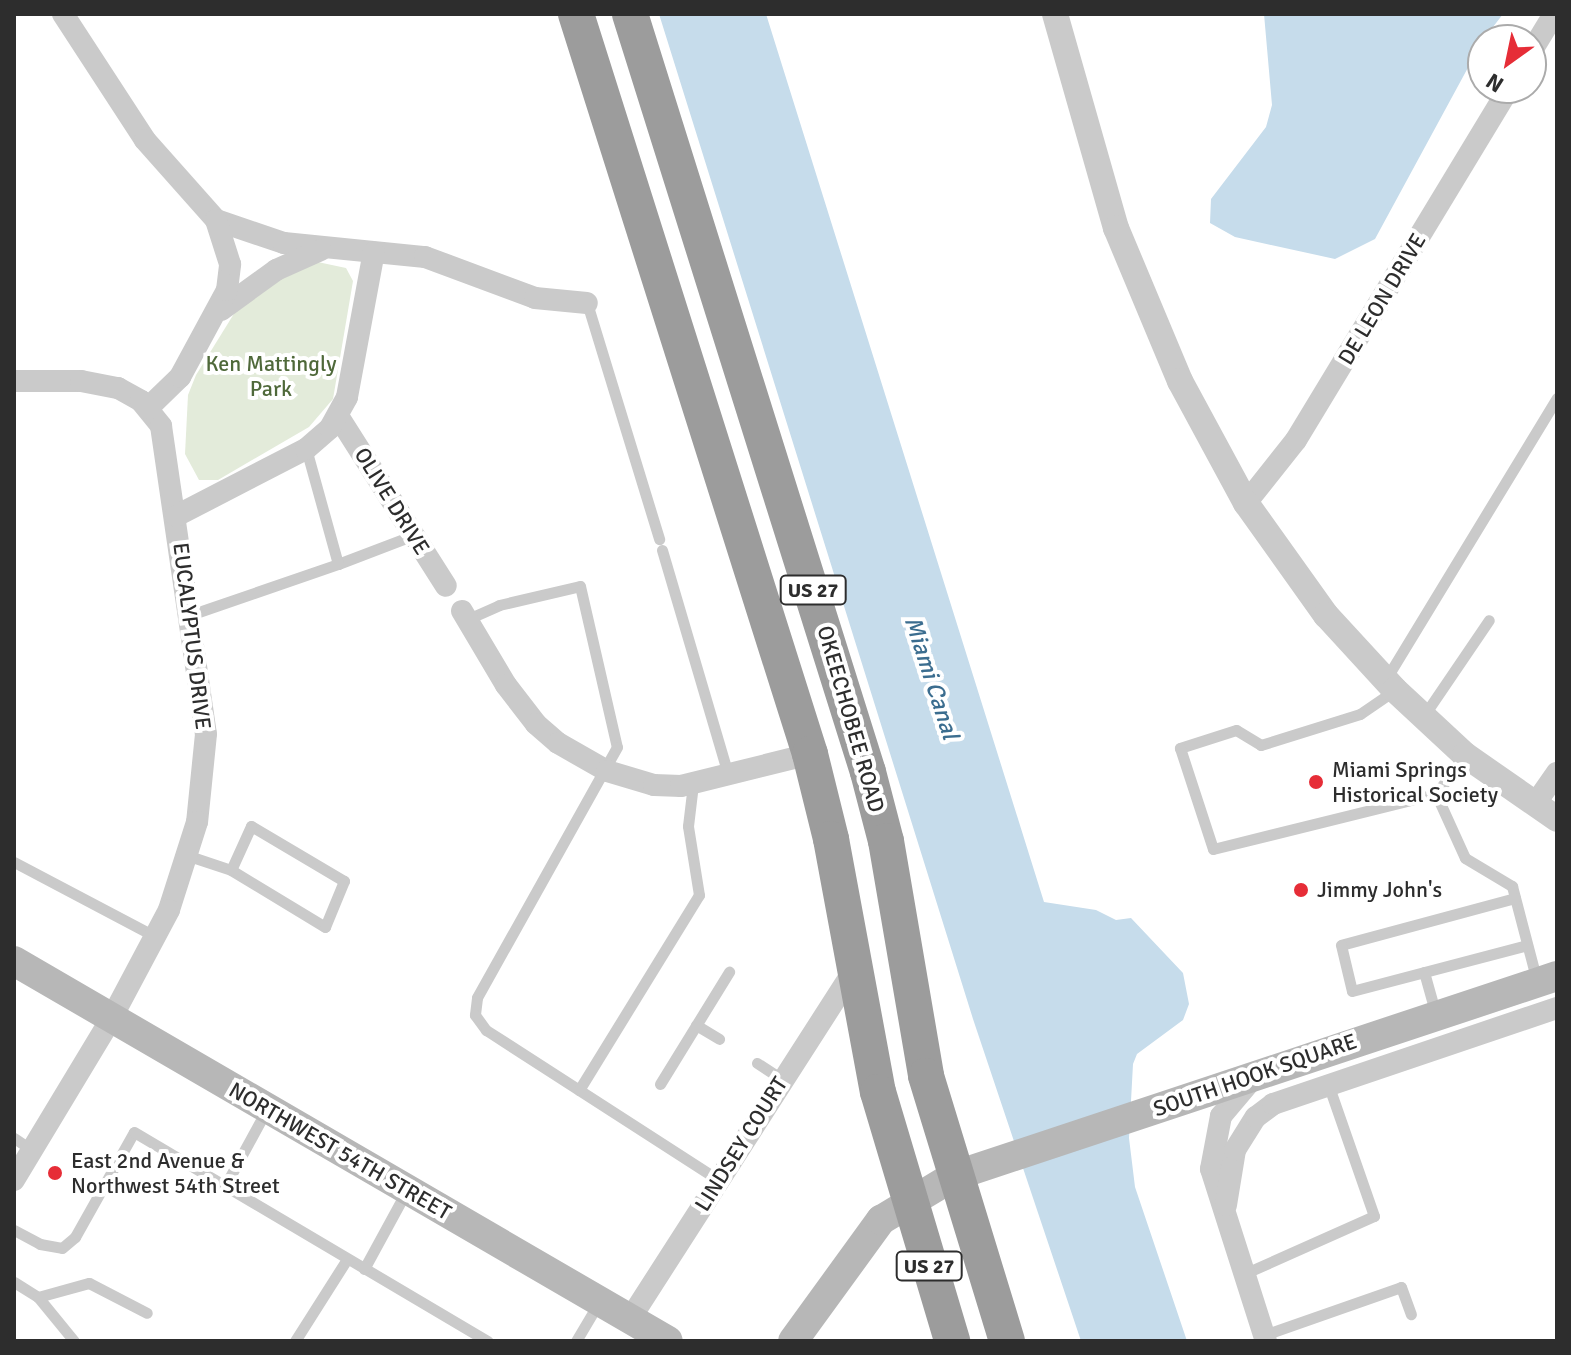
<!DOCTYPE html>
<html>
<head>
<meta charset="utf-8">
<style>
	body { margin:0 }
	#map { position:relative; width:1571px; height:1355px; overflow:hidden; background:#fff; font-family:Signika,sans-serif }
	div>[style] { position:absolute }
	.green>* { inset:0; background:#e3ebda }
	.water>* { inset:0; background:#c6dceb }
	.service>* { height:11px; margin:-5.5px; padding:0 5.5px; transform-origin:5.5px; border-radius:5.5px; background:#cacaca }
	.minor>* { height:22px; margin:-11px; padding:0 11px; transform-origin:11px; border-radius:11px; background:#cacaca }
	.tertiary>* { height:26px; margin:-13px; padding:0 13px; transform-origin:13px; border-radius:13px; background:#cacaca }
	.secondary>* { height:30px; margin:-15px; padding:0 15px; transform-origin:15px; border-radius:15px; background:#b7b7b7 }
	.trunk>* { height:36px; margin:-18px; padding:0 18px; transform-origin:18px; border-radius:18px; background:#9c9c9c }
	.dots>* { width:22px; height:22px; translate:-50% -50%; box-sizing:border-box; border:4px solid #fff; border-radius:50% }
	span { translate:-50% -50%; white-space:nowrap; text-align:center; line-height:1.15; -webkit-text-stroke:8px #fff; paint-order:stroke }
	.shield-label span { padding:2px 6px; background:#fff; border:2px solid; border-radius:6px; -webkit-text-stroke-width:0 }
	.shield-label { font-size:20px; color:#2d2d2d; font-weight:700 }
	.street-label { font-size:22px; color:#2d2d2d }
	.park-label { font-size:22px; color:#4f693a }
	.poi-label { font-size:22px; color:#2d2d2d }
	.left { translate:0 -50%; text-align:left }
	.water-label { font-size:24px; color:#3b6d8f; font-style:italic }
	.frame { position:absolute; inset:0; border:16px solid #2d2d2d; pointer-events:none }
	.north { position:absolute; left:1467px; top:24px; width:80px; height:80px; box-sizing:border-box; background:#fff; border:2px solid #ababab; border-radius:50%; rotate:213deg; font-size:22px; font-weight:700; line-height:32px; text-align:center; color:#2d2d2d }
	.north::after { content:''; display:block; margin:auto; width:28px; height:36px; background:#e62d37; clip-path:polygon(50% 0,100% 100%,50% 72%,0 100%) }
</style>
</head>
<body>
<div id="map">
	<div class="green">
		<div style="clip-path:polygon(313px 261px,346px 268px,353px 281px,333px 399px,309px 427px,218px 480px,199px 480px,185px 454px,188px 395px,196px 375px,240px 304px,263px 283px)"></div>
	</div>
	<div class="water">
		<div style="clip-path:polygon(659px 14px,766px 14px,1044px 902px,1096px 910px,1116px 920px,1131px 918px,1183px 973px,1189px 1004px,1183px 1020px,1137px 1054px,1133px 1064px,1129px 1138px,1135px 1187px,1187px 1341px,1081px 1341px,973px 1019px)"></div>
		<div style="clip-path:polygon(1264px 14px,1503px 14px,1483px 40px,1375px 239px,1335px 259px,1235px 237px,1210px 223px,1211px 199px,1266px 127px,1272px 105px)"></div>
	</div>
	<div class="service">
		<div style="left:587px;top:303px;width:247px;rotate:73deg"></div>
		<div style="left:662px;top:550px;width:234px;rotate:73.6deg"></div>
		<div style="left:338px;top:564px;width:81px;rotate:-20.9deg"></div>
		<div style="left:190px;top:615px;width:157px;rotate:-19deg"></div>
		<div style="left:338px;top:564px;width:119px;rotate:-105.5deg"></div>
		<div style="left:468px;top:619px;width:34px;rotate:-24deg"></div>
		<div style="left:499px;top:605px;width:83px;rotate:-13.2deg"></div>
		<div style="left:580px;top:586px;width:165px;rotate:77.1deg"></div>
		<div style="left:617px;top:747px;width:287px;rotate:119.2deg"></div>
		<div style="left:477px;top:998px;width:17px;rotate:97deg"></div>
		<div style="left:475px;top:1015px;width:19px;rotate:54deg"></div>
		<div style="left:486px;top:1030px;width:277px;rotate:32.8deg"></div>
		<div style="left:1386px;top:679px;width:329px;rotate:-58.7deg"></div>
		<div style="left:1395px;top:690px;width:42px;rotate:145.6deg"></div>
		<div style="left:1360px;top:714px;width:104px;rotate:162.6deg"></div>
		<div style="left:1261px;top:745px;width:29px;rotate:-149deg"></div>
		<div style="left:1236px;top:730px;width:59px;rotate:162.2deg"></div>
		<div style="left:1180px;top:748px;width:106px;rotate:71.9deg"></div>
		<div style="left:1213px;top:849px;width:230px;rotate:-13.9deg"></div>
		<div style="left:1436px;top:794px;width:49px;rotate:-53.4deg"></div>
		<div style="left:1423px;top:717px;width:117px;rotate:-55.8deg"></div>
		<div style="left:1436px;top:794px;width:70px;rotate:65.6deg"></div>
		<div style="left:1465px;top:858px;width:55px;rotate:30.8deg"></div>
		<div style="left:1512px;top:886px;width:98px;rotate:75.3deg"></div>
		<div style="left:189px;top:856px;width:44px;rotate:18.4deg"></div>
		<div style="left:231px;top:870px;width:110px;rotate:31.2deg"></div>
		<div style="left:325px;top:927px;width:50px;rotate:-67.6deg"></div>
		<div style="left:344px;top:881px;width:108px;rotate:-149.4deg"></div>
		<div style="left:251px;top:826px;width:48px;rotate:114.4deg"></div>
		<div style="left:14px;top:862px;width:161px;rotate:27.8deg"></div>
		<div style="left:1515px;top:898px;width:180px;rotate:164.9deg"></div>
		<div style="left:1341px;top:945px;width:47px;rotate:76.6deg"></div>
		<div style="left:1352px;top:991px;width:181px;rotate:-14.7deg"></div>
		<div style="left:1424px;top:972px;width:45px;rotate:74.4deg"></div>
		<div style="left:696px;top:1025px;width:27px;rotate:31deg"></div>
		<div style="left:757px;top:1063px;width:30px;rotate:33deg"></div>
		<div style="left:660px;top:1084px;width:132px;rotate:-58.4deg"></div>
		<div style="left:579px;top:1090px;width:229px;rotate:-58.4deg"></div>
		<div style="left:699px;top:895px;width:70px;rotate:-99.1deg"></div>
		<div style="left:688px;top:826px;width:42px;rotate:-83.2deg"></div>
		<div style="left:14px;top:1138px;width:22px;rotate:34deg"></div>
		<div style="left:225px;top:1186px;width:88px;rotate:-61.4deg"></div>
		<div style="left:14px;top:1230px;width:30px;rotate:28deg"></div>
		<div style="left:40px;top:1244px;width:22px;rotate:10deg"></div>
		<div style="left:62px;top:1248px;width:17px;rotate:-40deg"></div>
		<div style="left:75px;top:1237px;width:120px;rotate:-60.7deg"></div>
		<div style="left:134px;top:1132px;width:411px;rotate:30.6deg"></div>
		<div style="left:364px;top:1269px;width:88px;rotate:-61.4deg"></div>
		<div style="left:1246px;top:1273px;width:140px;rotate:-24deg"></div>
		<div style="left:1374px;top:1216px;width:140px;rotate:-109.2deg"></div>
		<div style="left:14px;top:1282px;width:28px;rotate:32deg"></div>
		<div style="left:38px;top:1297px;width:57px;rotate:50.7deg"></div>
		<div style="left:38px;top:1297px;width:53px;rotate:-15.4deg"></div>
		<div style="left:89px;top:1283px;width:65px;rotate:27.3deg"></div>
		<div style="left:1264px;top:1335px;width:145px;rotate:-19.3deg"></div>
		<div style="left:1401px;top:1287px;width:29px;rotate:70deg"></div>
		<div style="left:295px;top:1341px;width:97px;rotate:-57.6deg"></div>
		<div style="left:576px;top:1341px;width:43px;rotate:-59.3deg"></div>
	</div>
	<div class="minor">
		<div style="left:63px;top:14px;width:150px;rotate:56.9deg"></div>
		<div style="left:145px;top:140px;width:107px;rotate:48.4deg"></div>
		<div style="left:216px;top:220px;width:72px;rotate:18.7deg"></div>
		<div style="left:284px;top:243px;width:142px;rotate:5.7deg"></div>
		<div style="left:425px;top:257px;width:117px;rotate:20.4deg"></div>
		<div style="left:535px;top:298px;width:52px;rotate:5.5deg"></div>
		<div style="left:1531px;top:52px;width:44px;rotate:-58.8deg"></div>
		<div style="left:221px;top:310px;width:68px;rotate:-36deg"></div>
		<div style="left:276px;top:270px;width:49px;rotate:-24deg"></div>
		<div style="left:14px;top:381px;width:67px"></div>
		<div style="left:81px;top:381px;width:38px;rotate:11deg"></div>
		<div style="left:118px;top:388px;width:26px;rotate:29deg"></div>
		<div style="left:141px;top:401px;width:32px;rotate:51deg"></div>
		<div style="left:161px;top:426px;width:311px;rotate:81.7deg"></div>
		<div style="left:206px;top:734px;width:88px;rotate:95.8deg"></div>
		<div style="left:197px;top:822px;width:92px;rotate:107.7deg"></div>
		<div style="left:169px;top:910px;width:123px;rotate:118deg"></div>
		<div style="left:111px;top:1019px;width:188px;rotate:121.1deg"></div>
		<div style="left:148px;top:408px;width:45px;rotate:-44.1deg"></div>
		<div style="left:180px;top:377px;width:99px;rotate:-61.6deg"></div>
		<div style="left:227px;top:290px;width:26px;rotate:-83deg"></div>
		<div style="left:230px;top:264px;width:46px;rotate:-107.7deg"></div>
		<div style="left:338px;top:416px;width:201px;rotate:57.6deg"></div>
		<div style="left:1246px;top:503px;width:80px;rotate:-51.6deg"></div>
		<div style="left:1296px;top:440px;width:411px;rotate:-58.8deg"></div>
		<div style="left:176px;top:516px;width:146px;rotate:-27.3deg"></div>
		<div style="left:306px;top:449px;width:32px;rotate:-41deg"></div>
		<div style="left:330px;top:428px;width:35px;rotate:-61deg"></div>
		<div style="left:347px;top:397px;width:147px;rotate:-79.5deg"></div>
		<div style="left:462px;top:611px;width:86px;rotate:59.3deg"></div>
		<div style="left:506px;top:685px;width:49px;rotate:52.4deg"></div>
		<div style="left:536px;top:724px;width:29px;rotate:41deg"></div>
		<div style="left:558px;top:743px;width:56px;rotate:29.7deg"></div>
		<div style="left:607px;top:771px;width:49px;rotate:16.6deg"></div>
		<div style="left:654px;top:785px;width:27px;rotate:2deg"></div>
		<div style="left:681px;top:786px;width:133px;rotate:-13.9deg"></div>
		<div style="left:1535px;top:804px;width:38px;rotate:-55deg"></div>
		<div style="left:1254px;top:1077px;width:51px;rotate:130.2deg"></div>
		<div style="left:1221px;top:1116px;width:54px;rotate:100.7deg"></div>
		<div style="left:1211px;top:1169px;width:181px;rotate:72.3deg"></div>
		<div style="left:1226px;top:1205px;width:56px;rotate:-80.7deg"></div>
		<div style="left:1235px;top:1150px;width:39px;rotate:-58deg"></div>
		<div style="left:1256px;top:1117px;width:21px;rotate:-37deg"></div>
		<div style="left:1273px;top:1104px;width:300px;rotate:-18.7deg"></div>
		<div style="left:630px;top:1319px;width:416px;rotate:-57.3deg"></div>
	</div>
	<div class="tertiary">
		<div style="left:1055px;top:14px;width:223px;rotate:74.1deg"></div>
		<div style="left:1116px;top:228px;width:166px;rotate:67.3deg"></div>
		<div style="left:1180px;top:381px;width:139px;rotate:61.6deg"></div>
		<div style="left:1246px;top:503px;width:138px;rotate:54.5deg"></div>
		<div style="left:1326px;top:615px;width:102px;rotate:47.4deg"></div>
		<div style="left:1395px;top:690px;width:96px;rotate:42.9deg"></div>
		<div style="left:1465px;top:755px;width:112px;rotate:34.8deg"></div>
	</div>
	<div class="secondary">
		<div style="left:14px;top:961px;width:756px;rotate:30.16deg"></div>
		<div style="left:793px;top:1341px;width:150px;rotate:-54deg"></div>
		<div style="left:881px;top:1220px;width:85px;rotate:-31.1deg"></div>
		<div style="left:954px;top:1176px;width:635px;rotate:-18.35deg"></div>
	</div>
	<div class="trunk">
		<div style="left:576px;top:14px;width:776px;rotate:72.45deg"></div>
		<div style="left:810px;top:754px;width:88px;rotate:76.1deg"></div>
		<div style="left:831px;top:839px;width:257px;rotate:79.5deg"></div>
		<div style="left:878px;top:1092px;width:260px;rotate:73.4deg"></div>
		<div style="left:630px;top:14px;width:794px;rotate:72.57deg"></div>
		<div style="left:868px;top:772px;width:71px;rotate:75.4deg"></div>
		<div style="left:886px;top:841px;width:238px;rotate:80.3deg"></div>
		<div style="left:926px;top:1076px;width:277px;rotate:73deg"></div>
	</div>
	<div class="dots">
		<div style="left:1316px;top:782px;background:#e62d37"></div>
		<div style="left:1301px;top:890px;background:#e62d37"></div>
		<div style="left:55px;top:1173px;background:#e62d37"></div>
	</div>
	<div class="shield-label">
		<span style="left:813px;top:590px">US 27</span>
		<span style="left:929px;top:1266px">US 27</span>
	</div>
	<div class="street-label">
		<span style="left:1382px;top:299px;rotate:-59deg">DE LEON DRIVE</span>
		<span style="left:392px;top:501px;rotate:58deg">OLIVE DRIVE</span>
		<span style="left:192px;top:636px;rotate:83deg">EUCALYPTUS DRIVE</span>
		<span style="left:851px;top:719px;rotate:74deg">OKEECHOBEE ROAD</span>
		<span style="left:1255px;top:1075px;rotate:-19deg">SOUTH HOOK SQUARE</span>
		<span style="left:741px;top:1144px;rotate:-58deg">LINDSEY COURT</span>
		<span style="left:340px;top:1151px;rotate:30deg">NORTHWEST 54TH STREET</span>
	</div>
	<div class="park-label">
		<span style="left:271px;top:376px">Ken Mattingly<br>Park</span>
	</div>
	<div class="poi-label">
		<span class="left" style="left:1332px;top:782px">Miami Springs<br>Historical Society</span>
		<span class="left" style="left:1317px;top:890px">Jimmy John's</span>
		<span class="left" style="left:71px;top:1173px">East 2nd Avenue &amp;<br>Northwest 54th Street</span>
	</div>
	<div class="water-label">
		<span style="left:931px;top:678px;rotate:72deg">Miami Canal</span>
	</div>
	<div class="frame"></div>
	<div class="north">N</div>
</div>
</body>
</html>
